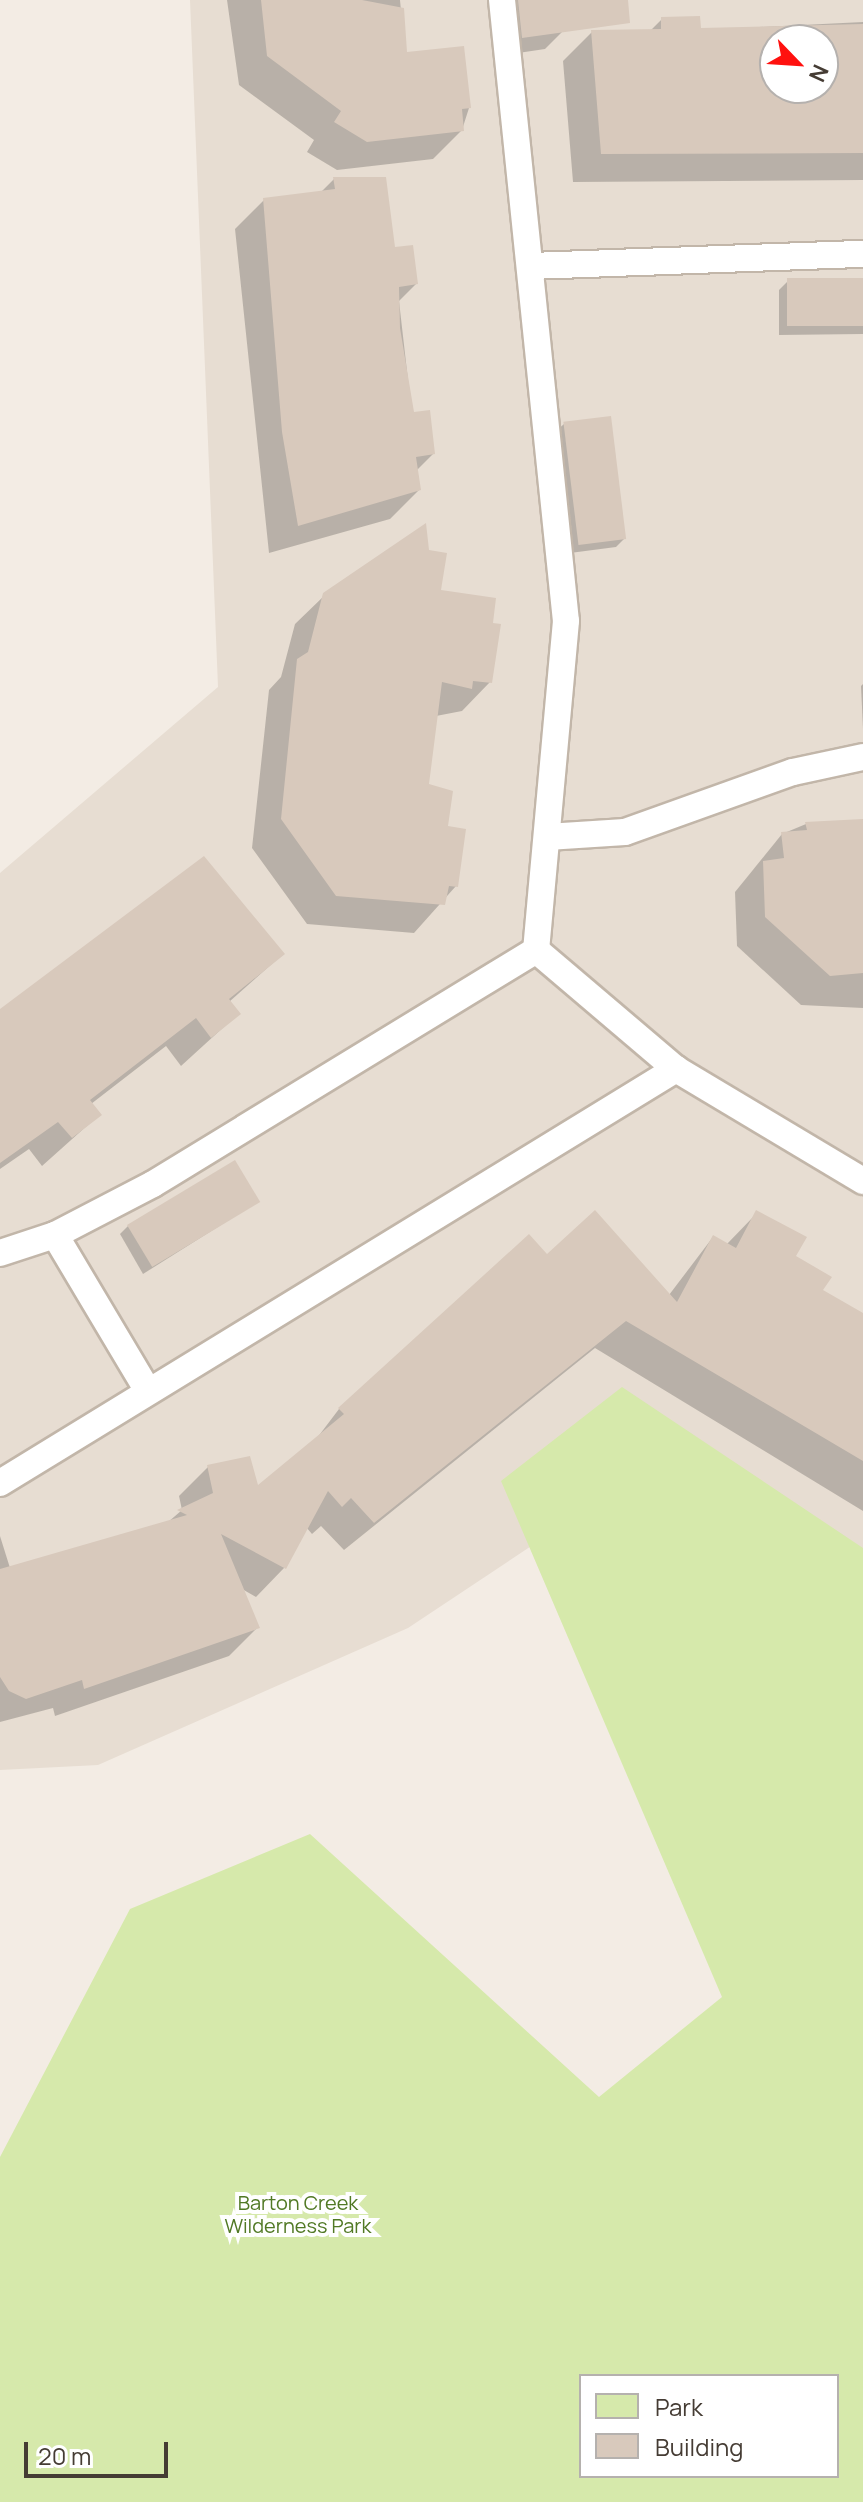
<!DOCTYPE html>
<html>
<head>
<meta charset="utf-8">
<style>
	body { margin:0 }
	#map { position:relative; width:863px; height:2502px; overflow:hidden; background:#f3ece4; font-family:Manrope,sans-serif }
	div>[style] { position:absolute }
	.residential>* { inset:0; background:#e7ddd2 }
	.green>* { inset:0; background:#d6e9ab }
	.shadow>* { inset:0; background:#0003 }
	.building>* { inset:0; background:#d8c9bc; transform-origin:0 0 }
	.roads { filter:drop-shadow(2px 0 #c2b6a9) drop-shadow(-2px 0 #c2b6a9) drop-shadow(0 2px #c2b6a9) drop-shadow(0 -2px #c2b6a9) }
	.service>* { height:26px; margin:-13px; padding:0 13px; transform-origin:13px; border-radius:13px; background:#fff }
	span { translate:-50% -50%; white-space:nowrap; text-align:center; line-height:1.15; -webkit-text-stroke:8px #fff; paint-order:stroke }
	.park-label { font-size:20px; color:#517925 }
	.legend { position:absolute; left:579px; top:2374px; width:260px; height:104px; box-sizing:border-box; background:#fff; border:2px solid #b5b1ae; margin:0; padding:10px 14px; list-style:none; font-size:24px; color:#453c34 }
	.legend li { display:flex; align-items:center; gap:16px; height:40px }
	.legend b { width:40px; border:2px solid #b5b1ae }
	.north { position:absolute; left:759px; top:24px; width:80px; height:80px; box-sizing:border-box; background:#fff; border:2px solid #b5b1ae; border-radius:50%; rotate:115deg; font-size:22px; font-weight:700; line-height:32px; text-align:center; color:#453c34 }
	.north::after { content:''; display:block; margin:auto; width:28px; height:36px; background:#ff110f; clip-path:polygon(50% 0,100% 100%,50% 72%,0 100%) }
	.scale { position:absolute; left:24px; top:2442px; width:144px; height:36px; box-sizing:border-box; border:4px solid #453c34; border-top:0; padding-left:10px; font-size:24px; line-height:28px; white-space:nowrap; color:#453c34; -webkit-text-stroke:6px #fff; paint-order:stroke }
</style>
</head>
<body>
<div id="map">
	<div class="residential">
		<div style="clip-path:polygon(evenodd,190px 0,863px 0,863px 1581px,668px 1455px,408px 1628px,98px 1765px,0 1770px,0 873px,218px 687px,190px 0,775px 40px,823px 40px,823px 88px,775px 88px,775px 40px)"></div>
	</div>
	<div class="green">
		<div style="clip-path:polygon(evenodd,622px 1387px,863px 1548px,863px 2502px,0 2502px,0 2157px,130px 1909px,310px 1834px,599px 2097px,722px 1997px,501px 1481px,622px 1387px,581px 2376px,837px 2376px,837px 2476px,581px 2476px,581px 2376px)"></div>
	</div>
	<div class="shadow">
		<div style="clip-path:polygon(227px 0,400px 0,405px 54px,469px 108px,462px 130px,433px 159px,337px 170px,307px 152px,314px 140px,239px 85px)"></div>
		<div style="clip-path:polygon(495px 0,558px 0,562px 32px,545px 49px,505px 55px)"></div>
		<div style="clip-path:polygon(evenodd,662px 19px,699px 30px,863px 22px,863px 180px,573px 182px,563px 61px,592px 32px,650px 31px,662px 19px,775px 40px,823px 40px,823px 88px,775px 88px,775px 40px)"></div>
		<div style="clip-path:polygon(334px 179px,416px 284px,399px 301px,412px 415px,433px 454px,416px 471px,419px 490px,390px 519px,269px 553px,235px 229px,264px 200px,320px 193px)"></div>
		<div style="clip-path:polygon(863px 280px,863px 334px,779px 335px,779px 290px,788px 281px)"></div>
		<div style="clip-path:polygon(564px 424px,625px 538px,616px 547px,570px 553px,555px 432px)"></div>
		<div style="clip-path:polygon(428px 552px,439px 591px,491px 625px,490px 682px,462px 711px,436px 716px,427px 786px,446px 828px,456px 886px,414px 933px,307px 924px,252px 848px,269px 690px,281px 677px,295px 624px,325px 595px)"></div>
		<div style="clip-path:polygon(863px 684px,863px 729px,861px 686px)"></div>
		<div style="clip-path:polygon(863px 821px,863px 1008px,801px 1005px,737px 946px,735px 892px,782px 834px,806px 824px)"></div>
		<div style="clip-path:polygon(283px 954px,229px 1002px,238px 1014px,181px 1066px,166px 1046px,91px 1104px,99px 1115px,42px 1166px,29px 1149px,0 1169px,0 1010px)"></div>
		<div style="clip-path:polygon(257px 1202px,143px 1274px,120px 1234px,129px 1225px)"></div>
		<div style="clip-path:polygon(757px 1213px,820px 1291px,863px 1316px,863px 1511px,595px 1348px,344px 1550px,321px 1526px,312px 1534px,306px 1527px,284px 1568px,256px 1597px,242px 1589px,258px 1627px,229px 1656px,55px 1716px,53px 1708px,0 1722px,0 1536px,10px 1568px,167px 1523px,182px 1510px,179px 1496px,208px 1467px,256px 1489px,314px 1442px,339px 1409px,547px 1256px,669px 1295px,713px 1237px,726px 1245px)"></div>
	</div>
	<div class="building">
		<div style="clip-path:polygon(261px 0,362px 0,404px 8px,407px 52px,464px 46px,471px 108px,462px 109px,464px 131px,367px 142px,334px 122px,341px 111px,267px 56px)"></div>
		<div style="clip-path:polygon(518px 0,628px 0,630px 23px,522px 38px)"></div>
		<div style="clip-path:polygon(evenodd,700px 16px,701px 28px,863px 24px,863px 153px,601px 154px,591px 30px,661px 29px,661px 17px,700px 16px,775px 40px,823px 40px,823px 88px,775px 88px,775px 40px)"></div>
		<div style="clip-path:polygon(333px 177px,386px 177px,395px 247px,413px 245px,418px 284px,399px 287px,400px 328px,414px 412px,430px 410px,435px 454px,416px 457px,421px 490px,298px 526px,282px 432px,263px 198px,335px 189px)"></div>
		<div style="left:863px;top:278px;width:48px;height:76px;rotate:90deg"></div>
		<div style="left:611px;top:416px;width:124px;height:48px;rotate:83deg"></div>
		<div style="clip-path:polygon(426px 523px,429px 550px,447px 553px,441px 590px,496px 598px,493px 623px,501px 624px,492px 683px,473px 681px,472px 689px,442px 682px,429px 784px,453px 791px,448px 826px,466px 829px,458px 887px,449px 886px,445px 905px,336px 896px,281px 819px,297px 659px,308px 652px,323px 593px)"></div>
		<div style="clip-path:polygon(863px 819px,863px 973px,830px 976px,765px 917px,763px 861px,784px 858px,781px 832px,807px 830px,805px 822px)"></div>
		<div style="clip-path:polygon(204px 856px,285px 954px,229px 999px,241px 1014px,211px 1038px,196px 1018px,90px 1100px,102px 1115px,72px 1138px,58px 1122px,0 1163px,0 1009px)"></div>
		<div style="left:235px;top:1160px;width:49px;height:126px;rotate:59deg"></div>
		<div style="clip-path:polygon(595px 1210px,677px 1302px,713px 1235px,736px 1248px,756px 1210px,807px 1237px,796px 1256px,832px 1277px,823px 1290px,863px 1313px,863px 1461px,626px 1321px,374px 1523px,351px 1498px,342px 1507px,328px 1491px,286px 1569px,221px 1534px,260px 1628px,84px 1689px,82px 1680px,26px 1699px,9px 1691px,0 1677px,0 1569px,187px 1515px,177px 1510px,213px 1493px,207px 1465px,250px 1456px,258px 1485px,344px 1414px,338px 1408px,529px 1234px,547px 1254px)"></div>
	</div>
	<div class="roads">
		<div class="service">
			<div style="left:502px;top:0;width:624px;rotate:84.12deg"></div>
			<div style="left:566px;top:621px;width:330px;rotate:95.2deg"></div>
			<div style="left:531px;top:266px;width:332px;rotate:-2.1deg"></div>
			<div style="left:547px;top:837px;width:78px;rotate:-3.7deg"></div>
			<div style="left:625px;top:832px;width:178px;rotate:-19.7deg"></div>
			<div style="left:793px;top:772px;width:72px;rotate:-12.1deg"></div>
			<div style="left:536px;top:950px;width:184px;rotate:40.4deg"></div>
			<div style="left:676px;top:1069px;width:218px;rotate:30.9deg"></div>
			<div style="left:55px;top:1235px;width:182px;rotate:59.2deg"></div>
			<div style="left:0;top:1253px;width:58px;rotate:-18.1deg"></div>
			<div style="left:55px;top:1235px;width:110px;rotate:-27.5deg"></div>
			<div style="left:153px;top:1184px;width:449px;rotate:-31.4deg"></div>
			<div style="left:0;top:1483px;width:793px;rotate:-31.48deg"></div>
		</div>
	</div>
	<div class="park-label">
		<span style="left:298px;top:2214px">Barton Creek<br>Wilderness Park</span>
	</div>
	<ul class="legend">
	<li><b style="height:22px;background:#d6e9ab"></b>Park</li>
	<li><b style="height:22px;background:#d8c9bc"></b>Building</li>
	</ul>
	<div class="north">N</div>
	<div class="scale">20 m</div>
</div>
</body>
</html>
